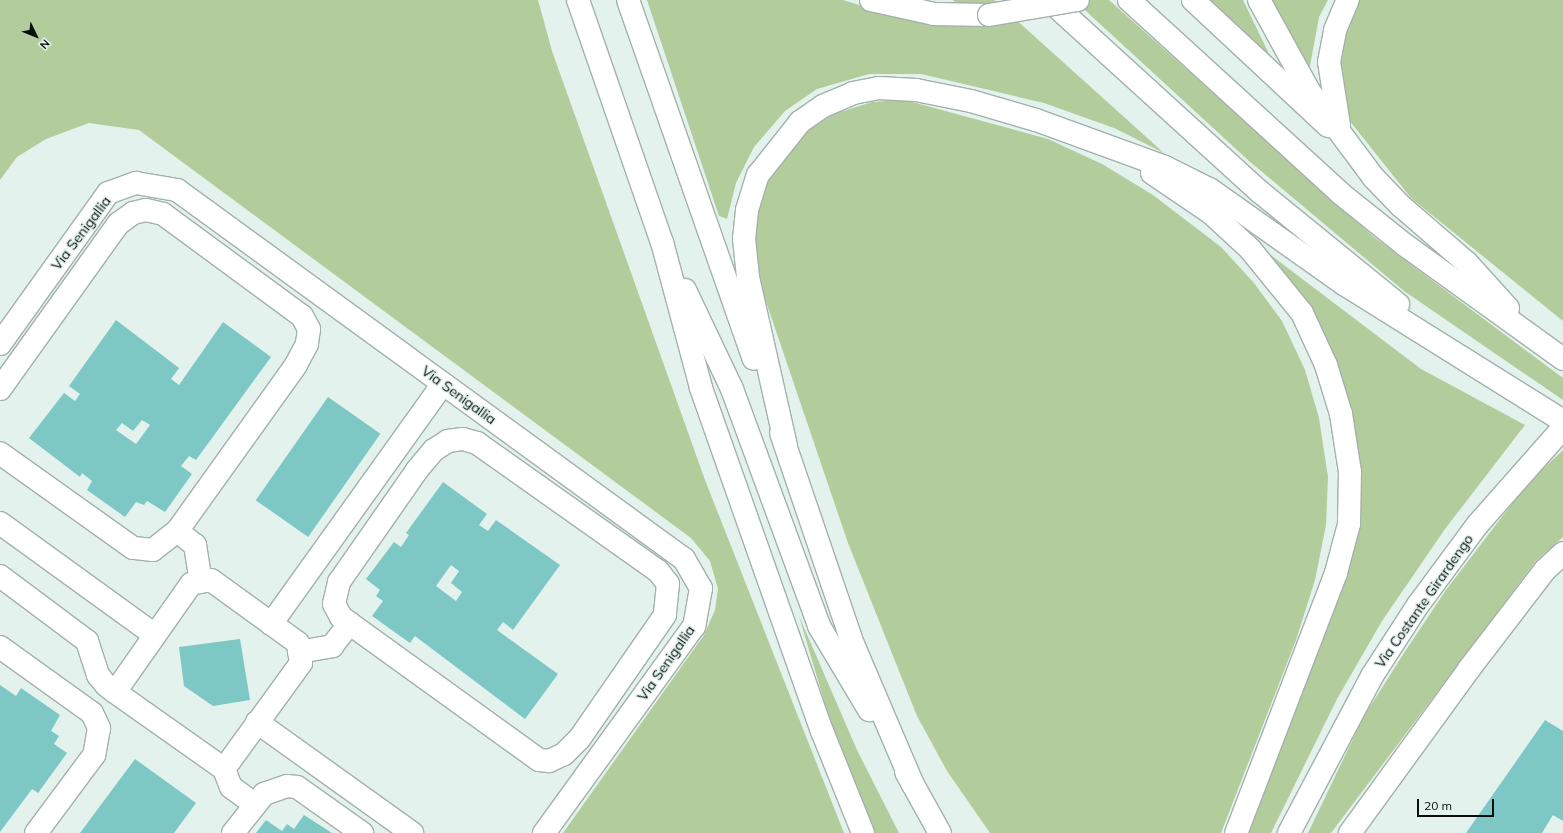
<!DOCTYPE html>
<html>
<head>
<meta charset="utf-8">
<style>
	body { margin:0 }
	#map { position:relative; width:1563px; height:833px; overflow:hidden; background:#e3f2ed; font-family:Mulish,sans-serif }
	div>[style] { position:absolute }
	.green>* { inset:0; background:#b2cc9c }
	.building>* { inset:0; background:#7dc7c5; transform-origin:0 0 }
	.roads { filter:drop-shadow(1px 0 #a3b1ac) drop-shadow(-1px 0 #a3b1ac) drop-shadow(0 1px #a3b1ac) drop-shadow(0 -1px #a3b1ac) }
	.minor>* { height:22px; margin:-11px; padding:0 11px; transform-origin:11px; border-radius:11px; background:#fff }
	.highway>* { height:22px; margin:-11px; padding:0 11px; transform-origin:11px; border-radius:11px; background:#fff }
	.bridges { filter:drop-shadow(1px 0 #a3b1ac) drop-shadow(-1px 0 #a3b1ac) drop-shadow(0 1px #a3b1ac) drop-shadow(0 -1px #a3b1ac) }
	.highway-bridge>* { height:22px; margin:-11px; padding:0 11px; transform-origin:11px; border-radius:11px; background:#fff }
	span { translate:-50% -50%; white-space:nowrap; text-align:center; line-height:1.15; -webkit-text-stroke:3px #e3f2ed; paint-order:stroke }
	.street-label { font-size:14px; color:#0a0f0d }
	.north { position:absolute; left:16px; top:16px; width:40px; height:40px; -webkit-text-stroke:3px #e3f2ed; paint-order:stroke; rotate:133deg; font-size:11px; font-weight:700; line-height:16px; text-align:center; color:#0a0f0d }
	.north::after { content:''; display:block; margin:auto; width:14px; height:18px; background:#0a0f0d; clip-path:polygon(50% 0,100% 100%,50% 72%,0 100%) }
	.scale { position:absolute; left:1417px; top:799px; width:77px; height:18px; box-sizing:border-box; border:2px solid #0a0f0d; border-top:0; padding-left:5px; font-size:12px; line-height:14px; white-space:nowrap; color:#0a0f0d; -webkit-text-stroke:3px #e3f2ed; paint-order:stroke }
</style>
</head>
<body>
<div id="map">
	<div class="green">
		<div style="clip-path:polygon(0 0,538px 0,552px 51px,705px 480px,844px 833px,563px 833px,704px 635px,715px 610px,718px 589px,710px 561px,691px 538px,139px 130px,89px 123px,46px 139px,17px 157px,0 180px)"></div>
		<div style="clip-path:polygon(647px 0,843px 0,882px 12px,967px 19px,953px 0,994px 0,1164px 153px,1114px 128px,1044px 103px,921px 74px,869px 74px,817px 89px,785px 111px,754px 147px,736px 183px,727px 219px,719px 216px)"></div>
		<div style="clip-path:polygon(1074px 0,1109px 0,1374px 237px,1563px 378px,1563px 400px,1404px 291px,1249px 161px)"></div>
		<div style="clip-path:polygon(1206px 0,1243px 0,1273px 62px)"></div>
		<div style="clip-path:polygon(1267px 0,1328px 0,1319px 17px,1310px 66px,1304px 70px)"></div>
		<div style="clip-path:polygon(1356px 0,1563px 0,1563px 321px,1411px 198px,1345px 115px,1338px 80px,1341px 37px)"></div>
		<div style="clip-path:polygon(905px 100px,1048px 139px,1102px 164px,1153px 195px,1221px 247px,1254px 283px,1282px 321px,1305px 370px,1319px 418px,1328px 477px,1326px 525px,1315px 580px,1296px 640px,1221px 833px,990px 833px,947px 771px,917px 716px,848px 543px,759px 281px,754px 229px,762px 190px,782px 154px,808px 130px,834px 114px,872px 102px)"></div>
		<div style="clip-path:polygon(1264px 250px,1421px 369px,1525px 425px,1445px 529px,1382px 621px,1337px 699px,1271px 833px,1249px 833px,1351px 561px,1359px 507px,1354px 443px)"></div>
		<div style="clip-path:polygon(1563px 450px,1563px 537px,1536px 561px,1331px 833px,1308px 833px,1364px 716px,1404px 653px,1446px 590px,1527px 484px)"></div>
		<div style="clip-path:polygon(799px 616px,857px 750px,899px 833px,873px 833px,835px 738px)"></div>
	</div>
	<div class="building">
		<div style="clip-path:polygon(evenodd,116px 320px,179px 368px,171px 379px,179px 385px,223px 322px,271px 357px,196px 460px,189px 456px,181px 466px,192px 474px,165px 512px,147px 501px,144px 505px,136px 502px,125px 517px,87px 490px,92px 481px,82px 473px,80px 477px,29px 438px,64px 393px,75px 401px,80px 394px,69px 386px,116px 320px,142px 420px,150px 425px,136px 444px,116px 430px,122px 423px,133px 431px,142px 420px)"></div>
		<div style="left:328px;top:397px;width:64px;height:126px;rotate:35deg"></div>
		<div style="clip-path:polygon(evenodd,443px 482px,487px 514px,479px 525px,488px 531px,496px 520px,560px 565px,513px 630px,503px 622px,497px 630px,558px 674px,525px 719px,415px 636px,410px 643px,372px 616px,383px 601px,376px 596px,380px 590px,366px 579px,394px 542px,401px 547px,409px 535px,406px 533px,443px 482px,451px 565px,459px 571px,451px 583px,462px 592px,456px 601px,436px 586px,451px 565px)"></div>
		<div style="clip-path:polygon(240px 639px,250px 700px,213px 706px,184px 686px,179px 647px)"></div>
		<div style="clip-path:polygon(0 685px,16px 696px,21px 688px,60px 715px,51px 731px,59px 736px,54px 744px,67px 753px,38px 793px,32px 789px,0 832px)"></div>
		<div style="clip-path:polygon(1545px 720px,1563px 731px,1563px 821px,1553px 815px,1542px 833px,1466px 833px)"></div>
		<div style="clip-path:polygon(135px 759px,196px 803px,174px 833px,80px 833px)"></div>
		<div style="clip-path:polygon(304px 815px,332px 833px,256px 833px,266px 820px,282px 831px,287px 824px,294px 829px)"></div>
	</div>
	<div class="roads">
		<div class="minor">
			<div style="left:1193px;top:0;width:185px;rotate:43deg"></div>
			<div style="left:0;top:344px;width:186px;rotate:-54.4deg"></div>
			<div style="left:108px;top:193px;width:30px;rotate:-20deg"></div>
			<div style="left:136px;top:183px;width:42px;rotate:9.7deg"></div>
			<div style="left:177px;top:190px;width:627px;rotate:36.05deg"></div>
			<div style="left:684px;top:559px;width:34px;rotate:60deg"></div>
			<div style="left:701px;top:588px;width:39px;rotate:100deg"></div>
			<div style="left:694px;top:626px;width:256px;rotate:125.9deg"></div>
			<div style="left:0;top:389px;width:203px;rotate:-54.4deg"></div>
			<div style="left:118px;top:224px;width:19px;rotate:-36deg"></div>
			<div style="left:133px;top:213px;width:13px;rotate:-13deg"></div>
			<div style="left:146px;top:210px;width:17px;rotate:13deg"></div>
			<div style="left:163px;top:214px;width:172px;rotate:36.3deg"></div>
			<div style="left:302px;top:316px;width:15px;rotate:62deg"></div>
			<div style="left:309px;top:329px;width:15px;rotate:98deg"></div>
			<div style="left:307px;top:344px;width:24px;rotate:118deg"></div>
			<div style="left:296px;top:365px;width:204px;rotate:125.6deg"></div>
			<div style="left:177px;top:531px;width:31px;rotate:142deg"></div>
			<div style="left:153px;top:550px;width:20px;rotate:-174deg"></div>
			<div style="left:133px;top:548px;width:163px;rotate:-144.5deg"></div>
			<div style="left:463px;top:439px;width:15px;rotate:16deg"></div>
			<div style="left:477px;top:443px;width:222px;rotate:35.3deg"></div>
			<div style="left:658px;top:571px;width:16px;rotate:52deg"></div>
			<div style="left:668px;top:584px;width:31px;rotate:96deg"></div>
			<div style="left:665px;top:615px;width:151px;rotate:124.7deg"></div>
			<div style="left:579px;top:739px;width:21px;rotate:135deg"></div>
			<div style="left:564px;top:754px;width:17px;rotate:155deg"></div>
			<div style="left:549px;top:761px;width:10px;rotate:-174deg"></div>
			<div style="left:539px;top:760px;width:244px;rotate:-144.2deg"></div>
			<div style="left:341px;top:617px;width:15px;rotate:-118deg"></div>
			<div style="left:334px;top:604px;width:23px;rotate:-77deg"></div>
			<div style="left:339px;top:582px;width:136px;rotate:-55.1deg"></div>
			<div style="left:417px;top:470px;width:26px;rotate:-50deg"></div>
			<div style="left:434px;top:450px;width:17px;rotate:-33deg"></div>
			<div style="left:448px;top:441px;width:15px;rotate:-8deg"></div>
			<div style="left:0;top:523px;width:191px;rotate:35.9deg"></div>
			<div style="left:177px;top:531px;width:23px;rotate:38deg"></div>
			<div style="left:195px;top:545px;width:37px;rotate:81deg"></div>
			<div style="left:0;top:576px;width:109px;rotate:36.8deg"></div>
			<div style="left:87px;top:641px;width:36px;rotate:72deg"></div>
			<div style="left:98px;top:675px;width:13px;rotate:51deg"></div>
			<div style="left:106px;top:685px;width:11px;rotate:38deg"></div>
			<div style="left:115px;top:692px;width:133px;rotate:35.2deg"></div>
			<div style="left:224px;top:769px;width:131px;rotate:-54deg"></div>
			<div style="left:301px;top:663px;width:20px;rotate:-99deg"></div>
			<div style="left:298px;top:643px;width:107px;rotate:-144.1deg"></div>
			<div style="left:211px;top:580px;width:20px;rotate:169deg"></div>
			<div style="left:191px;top:584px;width:132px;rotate:125.1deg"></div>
			<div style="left:271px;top:624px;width:295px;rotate:-54.4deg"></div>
			<div style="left:0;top:647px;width:113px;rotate:35.7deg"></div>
			<div style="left:92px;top:713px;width:17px;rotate:65deg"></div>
			<div style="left:99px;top:728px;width:27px;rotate:100deg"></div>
			<div style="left:94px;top:755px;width:97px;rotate:126.6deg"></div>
			<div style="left:299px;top:652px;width:34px;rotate:-10deg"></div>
			<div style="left:332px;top:646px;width:29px;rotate:-52deg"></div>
			<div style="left:257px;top:722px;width:191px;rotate:35.6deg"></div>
			<div style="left:224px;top:769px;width:19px;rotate:69deg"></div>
			<div style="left:231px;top:787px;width:29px;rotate:36deg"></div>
			<div style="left:233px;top:833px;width:50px;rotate:-51.5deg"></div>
			<div style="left:264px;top:794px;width:24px;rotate:-19deg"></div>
			<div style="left:287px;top:786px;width:10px;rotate:6deg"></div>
			<div style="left:297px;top:787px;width:80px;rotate:35.3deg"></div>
			<div style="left:1289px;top:833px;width:178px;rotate:-62.1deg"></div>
			<div style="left:1372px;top:676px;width:85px;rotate:-57.1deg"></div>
			<div style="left:1418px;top:605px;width:101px;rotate:-53.5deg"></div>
			<div style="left:1478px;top:524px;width:128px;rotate:-48.5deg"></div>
		</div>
		<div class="highway">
			<div style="left:578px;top:0;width:256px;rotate:70.9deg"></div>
			<div style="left:662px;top:242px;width:151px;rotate:75deg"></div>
			<div style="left:701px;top:388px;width:364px;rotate:70.6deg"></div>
			<div style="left:822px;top:731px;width:110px;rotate:68.1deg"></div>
			<div style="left:628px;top:0;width:380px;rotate:70.7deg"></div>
			<div style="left:871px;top:0;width:65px;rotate:12.5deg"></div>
			<div style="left:934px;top:14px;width:55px;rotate:1deg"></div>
			<div style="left:1049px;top:0;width:285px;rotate:42.3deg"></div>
			<div style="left:1260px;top:192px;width:178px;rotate:39.1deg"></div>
			<div style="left:1129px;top:0;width:286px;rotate:42.4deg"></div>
			<div style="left:1340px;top:193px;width:83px;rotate:38.7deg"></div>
			<div style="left:1405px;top:245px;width:195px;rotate:35.8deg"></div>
			<div style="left:1259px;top:0;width:104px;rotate:61.2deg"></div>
			<div style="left:1309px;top:91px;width:107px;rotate:53.3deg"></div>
			<div style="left:1373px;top:177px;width:40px;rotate:46deg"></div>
			<div style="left:1401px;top:206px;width:87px;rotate:40.8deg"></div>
			<div style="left:1467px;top:263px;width:61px;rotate:47.7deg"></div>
			<div style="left:1339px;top:125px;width:64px;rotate:-99deg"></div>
			<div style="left:1329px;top:62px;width:33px;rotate:-79deg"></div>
			<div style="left:1335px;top:30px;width:33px;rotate:-67deg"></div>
			<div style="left:1152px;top:173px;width:71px;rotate:34.1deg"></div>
			<div style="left:1211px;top:213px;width:53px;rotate:42.7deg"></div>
			<div style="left:1250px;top:249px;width:82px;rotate:50.9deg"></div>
			<div style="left:1302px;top:313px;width:57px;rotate:65.2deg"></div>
			<div style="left:1326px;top:365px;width:51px;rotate:73deg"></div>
			<div style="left:1341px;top:414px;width:59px;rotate:81.2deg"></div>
			<div style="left:1350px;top:472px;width:52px;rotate:91.1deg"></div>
			<div style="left:1349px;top:524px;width:51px;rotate:104.9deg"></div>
			<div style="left:1336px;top:573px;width:279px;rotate:111deg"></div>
			<div style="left:685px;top:290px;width:110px;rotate:64.6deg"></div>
			<div style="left:732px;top:389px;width:252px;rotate:69.8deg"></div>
			<div style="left:819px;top:626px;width:98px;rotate:59.2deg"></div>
			<div style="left:781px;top:433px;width:223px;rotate:71.2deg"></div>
			<div style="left:853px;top:644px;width:153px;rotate:66.9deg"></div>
			<div style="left:786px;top:446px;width:173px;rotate:-102.7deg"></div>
			<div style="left:748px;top:277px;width:38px;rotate:-96deg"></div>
			<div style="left:744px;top:239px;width:29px;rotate:-84deg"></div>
			<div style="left:747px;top:210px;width:37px;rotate:-73deg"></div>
			<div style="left:758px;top:175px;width:68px;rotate:-51.6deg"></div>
			<div style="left:800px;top:122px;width:28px;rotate:-35deg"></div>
			<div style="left:823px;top:106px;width:33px;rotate:-23deg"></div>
			<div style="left:853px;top:93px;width:25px;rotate:-11deg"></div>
			<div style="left:878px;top:88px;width:38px;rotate:3deg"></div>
			<div style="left:916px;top:90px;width:56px;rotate:11.3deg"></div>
			<div style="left:971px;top:101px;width:68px;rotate:16.3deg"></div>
			<div style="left:1036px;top:120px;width:137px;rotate:20deg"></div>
			<div style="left:1165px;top:167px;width:51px;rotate:26.6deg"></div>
			<div style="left:1211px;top:190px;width:163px;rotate:35.3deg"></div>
			<div style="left:1344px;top:284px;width:258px;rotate:32deg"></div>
			<div style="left:906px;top:772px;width:70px;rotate:60.9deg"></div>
			<div style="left:1350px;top:833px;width:203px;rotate:-54deg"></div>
			<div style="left:1469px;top:669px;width:125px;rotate:-52.5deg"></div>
			<div style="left:1545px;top:570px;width:25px;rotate:-43deg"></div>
		</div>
	</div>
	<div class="bridges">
		<div class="highway-bridge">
			<div style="left:989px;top:15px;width:90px;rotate:-9.6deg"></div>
		</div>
	</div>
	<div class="street-label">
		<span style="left:81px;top:233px;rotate:-53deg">Via Senigallia</span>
		<span style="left:459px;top:395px;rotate:36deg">Via Senigallia</span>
		<span style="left:1424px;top:601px;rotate:-55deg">Via Costante Girardengo</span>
		<span style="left:666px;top:663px;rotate:-55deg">Via Senigallia</span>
	</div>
	<div class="north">N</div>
	<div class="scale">20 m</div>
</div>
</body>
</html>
